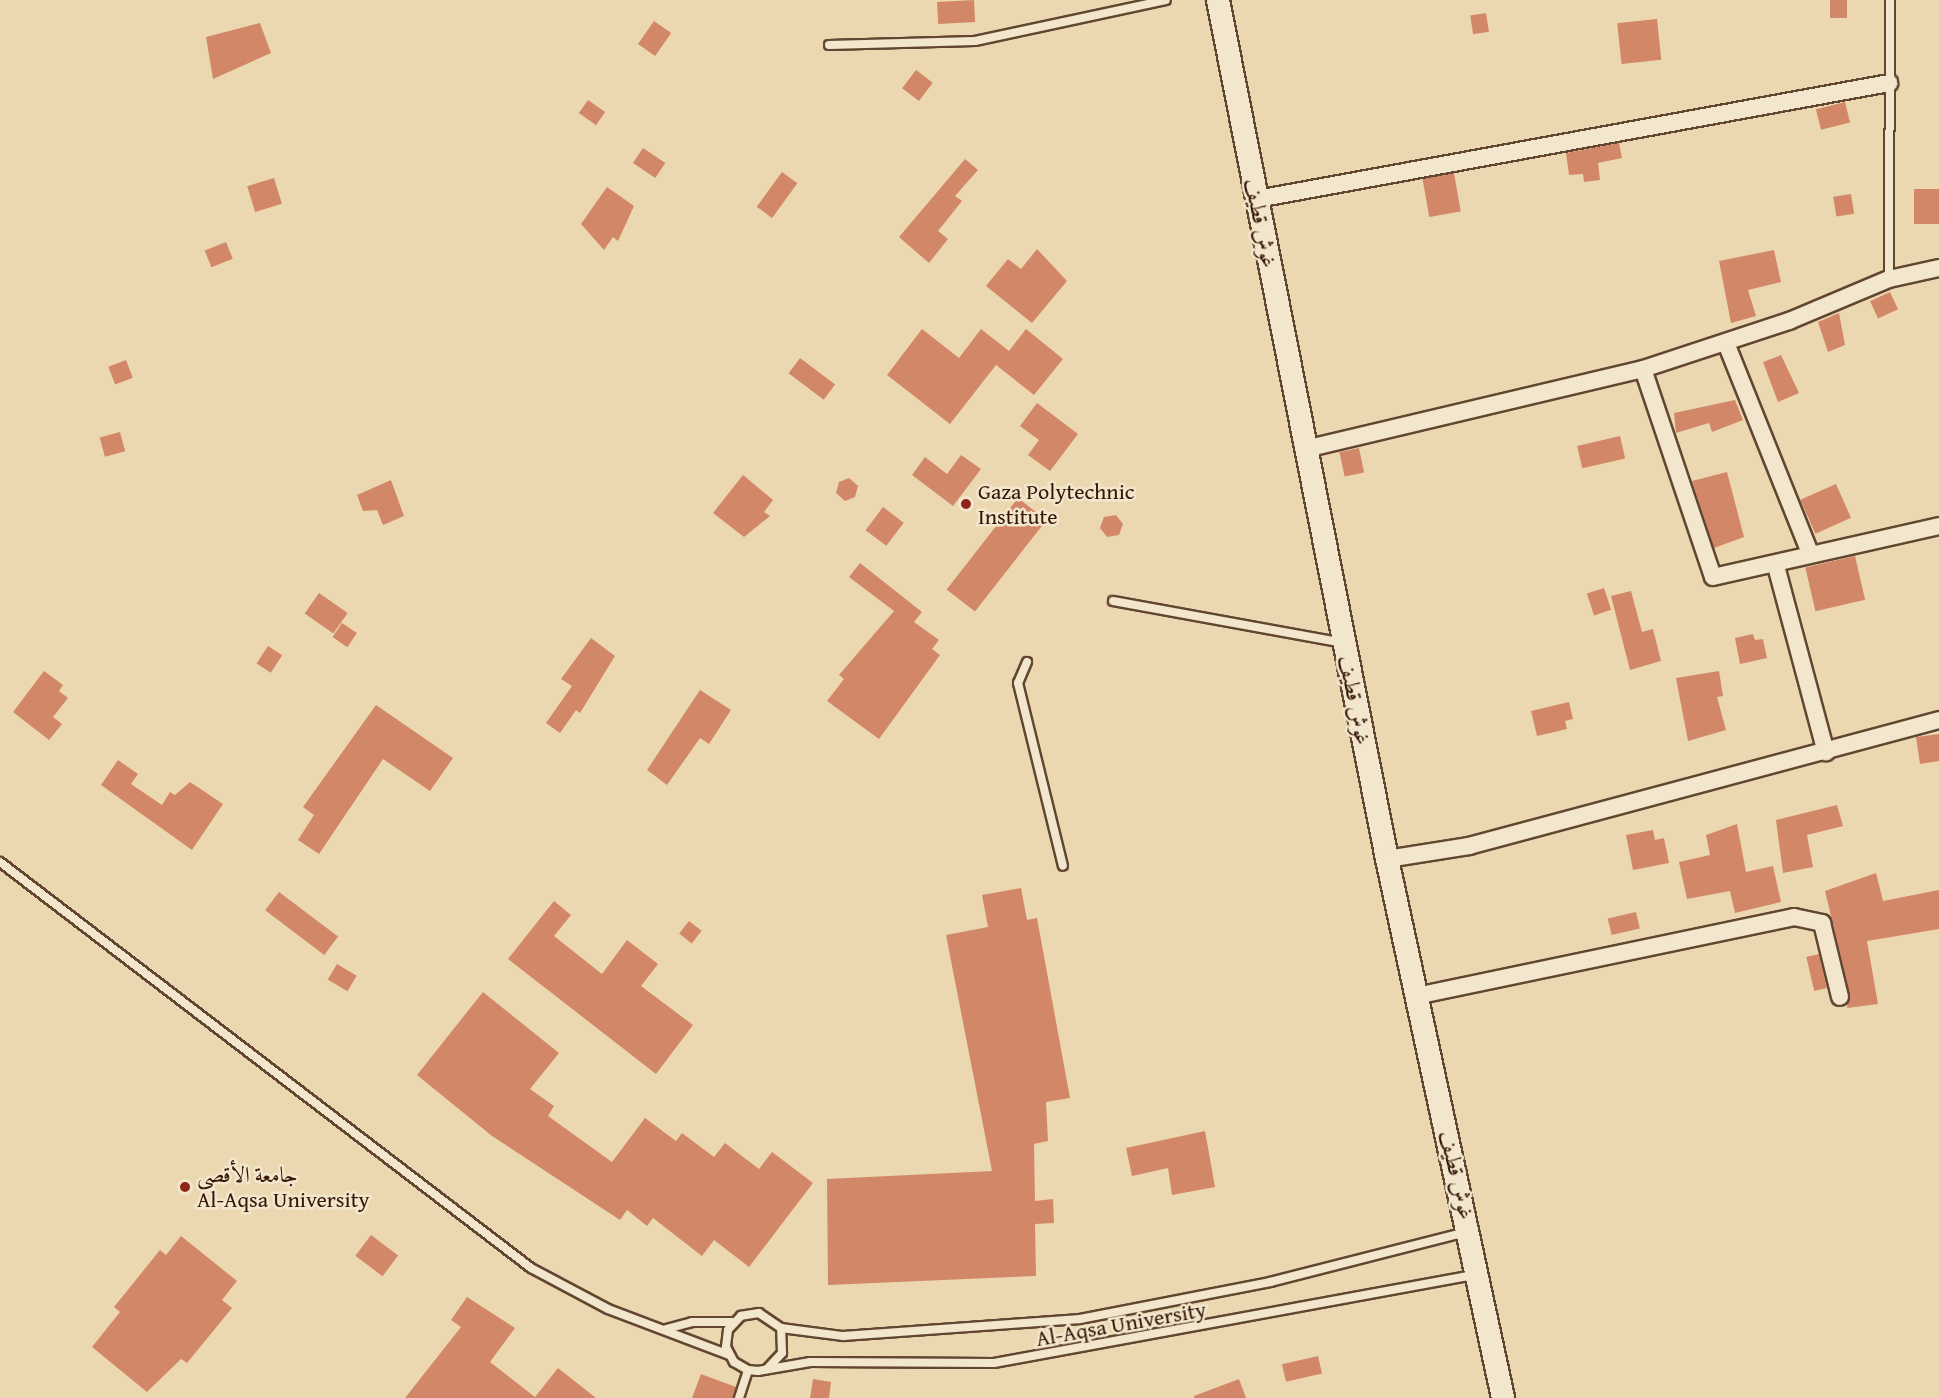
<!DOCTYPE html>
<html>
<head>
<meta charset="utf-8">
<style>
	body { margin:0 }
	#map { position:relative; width:1939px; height:1398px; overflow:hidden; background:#ebd8b0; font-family:"Gentium Book Plus",Amiri,serif }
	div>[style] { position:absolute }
	.building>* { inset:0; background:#d28868; transform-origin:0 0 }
	.roads { filter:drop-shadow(2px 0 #624631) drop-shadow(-2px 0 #624631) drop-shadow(0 2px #624631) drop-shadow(0 -2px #624631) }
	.lane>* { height:8px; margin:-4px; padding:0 4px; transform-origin:4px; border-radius:4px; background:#f2e6cc }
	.street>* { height:16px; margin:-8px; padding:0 8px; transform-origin:8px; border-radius:8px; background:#f2e6cc }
	.secondary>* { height:22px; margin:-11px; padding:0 11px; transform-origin:11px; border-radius:11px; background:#f2e6cc }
	.dots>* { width:16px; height:16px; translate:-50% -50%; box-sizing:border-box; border:3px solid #f2e6cc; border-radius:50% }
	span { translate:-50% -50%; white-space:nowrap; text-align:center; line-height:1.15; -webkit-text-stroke:5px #f2e6cc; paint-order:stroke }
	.street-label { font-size:22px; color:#351607 }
	.poi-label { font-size:22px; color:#351607 }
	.left { translate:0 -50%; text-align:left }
</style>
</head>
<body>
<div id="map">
	<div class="building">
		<div style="left:974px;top:0;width:22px;height:37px;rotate:87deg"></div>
		<div style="left:1830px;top:0;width:17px;height:18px"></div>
		<div style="left:1486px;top:13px;width:19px;height:16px;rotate:81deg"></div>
		<div style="left:1657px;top:19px;width:41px;height:40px;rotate:84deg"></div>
		<div style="left:654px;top:21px;width:21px;height:28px;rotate:35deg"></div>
		<div style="clip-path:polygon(260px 23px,271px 53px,213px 79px,206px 37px)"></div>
		<div style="left:916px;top:70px;width:21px;height:23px;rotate:37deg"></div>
		<div style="left:588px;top:100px;width:21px;height:16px;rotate:35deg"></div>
		<div style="left:1845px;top:102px;width:21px;height:30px;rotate:76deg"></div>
		<div style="clip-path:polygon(1619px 143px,1622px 158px,1598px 163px,1600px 180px,1584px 182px,1583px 174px,1569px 175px,1566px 153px)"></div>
		<div style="left:643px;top:148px;width:27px;height:18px;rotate:34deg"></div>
		<div style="clip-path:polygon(965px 159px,978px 170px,955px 196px,962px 201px,938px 231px,948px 239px,929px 263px,899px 237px)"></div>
		<div style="left:782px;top:172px;width:19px;height:43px;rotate:36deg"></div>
		<div style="left:1454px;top:173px;width:39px;height:32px;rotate:80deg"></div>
		<div style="left:274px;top:178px;width:27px;height:28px;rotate:73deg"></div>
		<div style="clip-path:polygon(607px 187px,634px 206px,618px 241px,613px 237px,604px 250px,581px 224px)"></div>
		<div style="left:1939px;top:189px;width:35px;height:25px;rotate:90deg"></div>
		<div style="left:1851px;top:194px;width:20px;height:18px;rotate:81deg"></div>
		<div style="left:226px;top:242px;width:18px;height:23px;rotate:68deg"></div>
		<div style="clip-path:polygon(1037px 249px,1067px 281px,1032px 323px,986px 286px,1008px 259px,1021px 269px)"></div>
		<div style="clip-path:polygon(1774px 250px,1781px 282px,1748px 290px,1756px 316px,1731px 323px,1719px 261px)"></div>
		<div style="left:1890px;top:292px;width:19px;height:22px;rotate:65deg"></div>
		<div style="clip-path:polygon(1839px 313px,1845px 345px,1828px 352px,1818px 322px)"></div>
		<div style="clip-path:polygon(922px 329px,959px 358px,981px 329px,1009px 351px,1026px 329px,1063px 359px,1034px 395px,996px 365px,950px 424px,887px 375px)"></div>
		<div style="clip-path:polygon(1781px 355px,1799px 393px,1778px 402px,1763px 362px)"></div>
		<div style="left:800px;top:358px;width:44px;height:19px;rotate:37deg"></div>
		<div style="left:126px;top:360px;width:19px;height:19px;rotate:69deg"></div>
		<div style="clip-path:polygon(1735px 400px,1743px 420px,1712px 432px,1709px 423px,1676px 433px,1674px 413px)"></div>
		<div style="clip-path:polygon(1037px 403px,1078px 434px,1050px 471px,1028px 455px,1039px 440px,1020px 426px)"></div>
		<div style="left:120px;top:432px;width:20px;height:21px;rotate:75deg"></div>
		<div style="left:1620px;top:436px;width:23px;height:44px;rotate:77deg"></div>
		<div style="left:1359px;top:448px;width:25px;height:20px;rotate:78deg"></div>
		<div style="clip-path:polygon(961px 455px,981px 469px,953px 506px,912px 475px,925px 457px,947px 474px)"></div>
		<div style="clip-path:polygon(1727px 472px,1744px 537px,1714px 548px,1692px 481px)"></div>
		<div style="clip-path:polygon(743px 475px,773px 500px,764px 512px,770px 516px,744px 537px,713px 513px)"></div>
		<div style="clip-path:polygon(849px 478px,858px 486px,855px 497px,845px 501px,836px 493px,839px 482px)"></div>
		<div style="clip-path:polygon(391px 480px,404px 516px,383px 525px,377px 510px,363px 511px,357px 495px)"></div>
		<div style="left:1836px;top:484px;width:37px;height:39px;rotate:66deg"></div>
		<div style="left:1018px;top:498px;width:36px;height:116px;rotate:38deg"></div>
		<div style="left:883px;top:507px;width:26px;height:29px;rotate:37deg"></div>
		<div style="clip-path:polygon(1116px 515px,1123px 524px,1119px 535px,1107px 537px,1100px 528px,1104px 517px)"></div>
		<div style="left:1855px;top:556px;width:45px;height:51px;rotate:77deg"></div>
		<div style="clip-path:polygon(860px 563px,922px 612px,914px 622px,939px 640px,932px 649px,940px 655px,879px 739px,827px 701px,844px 679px,839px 675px,894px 611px,849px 577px)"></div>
		<div style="left:1604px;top:588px;width:23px;height:18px;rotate:72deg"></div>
		<div style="clip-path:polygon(1631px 591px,1642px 632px,1653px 629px,1661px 661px,1630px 670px,1611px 596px)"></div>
		<div style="left:319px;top:593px;width:35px;height:25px;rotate:35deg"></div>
		<div style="left:342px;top:623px;width:18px;height:17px;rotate:34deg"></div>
		<div style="clip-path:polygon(1753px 634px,1755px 640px,1763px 639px,1767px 658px,1740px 664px,1735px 638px)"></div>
		<div style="clip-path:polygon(591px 638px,615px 656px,580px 713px,576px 710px,560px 733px,546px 723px,572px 686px,561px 679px)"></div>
		<div style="left:268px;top:646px;width:17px;height:21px;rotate:33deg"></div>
		<div style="clip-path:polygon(44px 671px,63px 685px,59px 691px,68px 698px,53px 717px,62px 724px,49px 740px,13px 712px)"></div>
		<div style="clip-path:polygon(1719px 671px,1723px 696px,1717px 697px,1726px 730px,1688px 741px,1676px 678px)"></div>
		<div style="clip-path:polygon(700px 690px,731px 710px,709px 744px,700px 738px,667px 785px,647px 770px)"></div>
		<div style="clip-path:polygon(1569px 702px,1573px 719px,1565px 721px,1567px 729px,1537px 736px,1531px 711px)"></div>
		<div style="clip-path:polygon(376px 705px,453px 758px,430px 791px,383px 759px,319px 854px,298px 840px,314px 815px,303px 807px)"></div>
		<div style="clip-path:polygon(1939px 734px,1939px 761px,1920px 764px,1916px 737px)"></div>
		<div style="clip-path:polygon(118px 760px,138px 774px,131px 784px,162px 805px,170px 792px,175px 795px,190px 782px,223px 804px,192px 850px,101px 785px)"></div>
		<div style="clip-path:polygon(1837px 805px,1843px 826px,1807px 835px,1813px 867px,1783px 873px,1776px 820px)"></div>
		<div style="clip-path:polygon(1737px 824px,1746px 872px,1773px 866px,1781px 902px,1735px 913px,1730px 891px,1687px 899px,1679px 862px,1710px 855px,1706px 835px)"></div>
		<div style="clip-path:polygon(1653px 830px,1655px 840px,1664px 838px,1669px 863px,1633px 870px,1626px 835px)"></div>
		<div style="clip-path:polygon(1876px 873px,1883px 901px,1939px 890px,1939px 929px,1867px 941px,1878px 1004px,1847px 1008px,1850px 995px,1825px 891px)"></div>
		<div style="clip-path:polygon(1021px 888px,1027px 920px,1037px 918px,1070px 1098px,1046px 1102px,1048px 1141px,1034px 1144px,1035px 1201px,1053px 1199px,1054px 1223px,1035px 1224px,1036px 1276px,828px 1285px,827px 1179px,992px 1171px,946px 935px,988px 927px,982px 895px)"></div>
		<div style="left:279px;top:892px;width:74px;height:23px;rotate:37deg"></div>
		<div style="clip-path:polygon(554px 901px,571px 915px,554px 936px,602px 974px,627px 940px,658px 964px,641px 986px,693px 1025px,656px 1074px,508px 959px)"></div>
		<div style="left:1636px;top:912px;width:17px;height:29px;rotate:77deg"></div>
		<div style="left:689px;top:921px;width:16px;height:16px;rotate:38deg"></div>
		<div style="left:1819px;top:954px;width:35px;height:13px;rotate:77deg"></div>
		<div style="left:337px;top:964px;width:23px;height:18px;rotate:31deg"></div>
		<div style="clip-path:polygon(483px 992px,559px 1053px,530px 1089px,554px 1106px,548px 1116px,612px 1162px,645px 1118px,676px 1141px,682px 1133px,714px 1157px,725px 1143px,759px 1169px,772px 1152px,813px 1183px,749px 1267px,714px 1240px,702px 1256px,653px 1218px,647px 1226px,627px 1210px,620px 1220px,492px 1136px,417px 1075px)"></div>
		<div style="clip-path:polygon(1205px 1131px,1215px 1187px,1172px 1195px,1168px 1168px,1132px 1176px,1126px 1148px)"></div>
		<div style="left:371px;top:1235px;width:34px;height:26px;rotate:37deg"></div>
		<div style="clip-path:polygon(181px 1236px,237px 1281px,222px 1300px,232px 1308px,187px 1363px,181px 1359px,147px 1392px,92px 1347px,120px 1312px,114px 1307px,160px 1250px,166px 1255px)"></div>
		<div style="clip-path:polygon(467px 1297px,515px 1328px,490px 1362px,535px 1397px,558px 1368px,596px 1398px,405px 1398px,461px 1327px,451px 1320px)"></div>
		<div style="left:1318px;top:1356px;width:18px;height:37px;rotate:77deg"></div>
		<div style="clip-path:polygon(701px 1374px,736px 1387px,733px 1398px,692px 1398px)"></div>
		<div style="clip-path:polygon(813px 1379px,831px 1382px,829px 1398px,810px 1398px)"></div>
		<div style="clip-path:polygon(1239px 1379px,1246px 1398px,1194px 1398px,1194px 1396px)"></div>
	</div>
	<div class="roads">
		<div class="lane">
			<div style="left:829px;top:45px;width:146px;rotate:-1.6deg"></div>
			<div style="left:975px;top:41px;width:195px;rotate:-12.1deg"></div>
			<div style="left:1889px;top:279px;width:279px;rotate:-89.8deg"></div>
			<div style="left:1113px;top:601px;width:235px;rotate:10.3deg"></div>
			<div style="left:1027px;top:662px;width:23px;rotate:113deg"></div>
			<div style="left:1018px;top:683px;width:188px;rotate:76.2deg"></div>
			<div style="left:0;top:862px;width:668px;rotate:37.4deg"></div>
			<div style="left:531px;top:1268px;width:87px;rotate:28deg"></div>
			<div style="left:608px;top:1309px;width:129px;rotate:20.8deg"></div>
			<div style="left:781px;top:1328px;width:63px;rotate:7.4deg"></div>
			<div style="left:843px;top:1336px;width:238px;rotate:-4.1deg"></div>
			<div style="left:1080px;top:1319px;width:194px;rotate:-11deg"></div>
			<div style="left:1270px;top:1282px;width:202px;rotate:-14.3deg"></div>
			<div style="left:666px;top:1329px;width:27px;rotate:-15deg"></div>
			<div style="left:692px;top:1322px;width:41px"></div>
			<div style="left:767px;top:1369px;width:22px;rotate:-47deg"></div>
			<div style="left:782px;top:1353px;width:25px;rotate:-92deg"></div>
			<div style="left:781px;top:1328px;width:27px;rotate:-146deg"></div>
			<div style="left:759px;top:1313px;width:18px;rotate:171deg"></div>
			<div style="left:741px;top:1316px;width:19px;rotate:133deg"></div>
			<div style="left:728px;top:1330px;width:17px;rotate:97deg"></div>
			<div style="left:726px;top:1347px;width:17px;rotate:62deg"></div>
			<div style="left:734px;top:1362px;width:16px;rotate:30deg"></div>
			<div style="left:748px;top:1370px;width:10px;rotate:6deg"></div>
			<div style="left:758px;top:1371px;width:53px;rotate:-9.8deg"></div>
			<div style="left:810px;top:1362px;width:184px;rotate:0.3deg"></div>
			<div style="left:994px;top:1363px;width:489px;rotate:-10.4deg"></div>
			<div style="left:739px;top:1398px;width:29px;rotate:-72deg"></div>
		</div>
		<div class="street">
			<div style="left:1257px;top:199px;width:643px;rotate:-10.4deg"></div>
			<div style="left:1726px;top:343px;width:226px;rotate:68.2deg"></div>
			<div style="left:1643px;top:369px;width:219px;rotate:71.4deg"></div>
			<div style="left:1713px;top:577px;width:232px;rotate:-12.7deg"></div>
			<div style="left:1305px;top:449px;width:347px;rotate:-13.3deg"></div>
			<div style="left:1643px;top:369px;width:154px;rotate:-18.2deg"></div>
			<div style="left:1789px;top:321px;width:108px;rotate:-22.8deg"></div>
			<div style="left:1889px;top:279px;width:51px;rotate:-12.4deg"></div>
			<div style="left:1776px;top:566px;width:193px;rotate:75deg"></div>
			<div style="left:1387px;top:859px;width:83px;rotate:-9deg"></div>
			<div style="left:1469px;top:846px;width:487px;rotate:-15deg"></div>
			<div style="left:1416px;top:996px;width:386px;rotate:-11.8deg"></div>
			<div style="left:1794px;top:917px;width:29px;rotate:12deg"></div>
			<div style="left:1822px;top:923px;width:76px;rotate:76.3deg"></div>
		</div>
		<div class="secondary">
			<div style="left:1218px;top:0;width:875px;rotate:78.87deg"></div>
			<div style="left:1387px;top:859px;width:551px;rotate:77.85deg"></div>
		</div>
	</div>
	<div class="dots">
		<div style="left:966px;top:504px;background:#8f2418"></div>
		<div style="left:185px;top:1187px;background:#8f2418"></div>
	</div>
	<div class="street-label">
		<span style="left:1261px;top:223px;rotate:79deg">غوش قطيف</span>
		<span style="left:1355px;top:700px;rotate:79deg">غوش قطيف</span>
		<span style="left:1457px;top:1175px;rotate:77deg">غوش قطيف</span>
		<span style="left:1121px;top:1324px;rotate:-10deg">Al-Aqsa University</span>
	</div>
	<div class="poi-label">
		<span class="left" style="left:978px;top:504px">Gaza Polytechnic<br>Institute</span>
		<span class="left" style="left:197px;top:1187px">جامعة الأقصى<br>Al-Aqsa University</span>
	</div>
</div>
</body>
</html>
